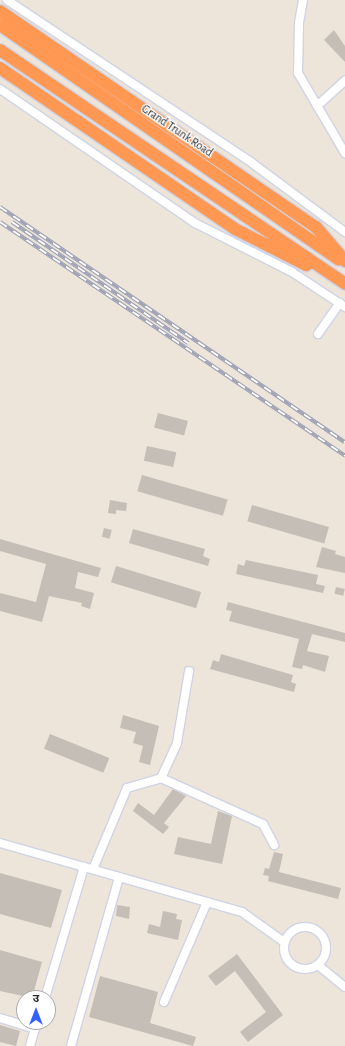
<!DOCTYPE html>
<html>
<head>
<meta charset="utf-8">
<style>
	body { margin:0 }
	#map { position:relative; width:345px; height:1046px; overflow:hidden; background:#ede4da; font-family:"Alegreya Sans","Noto Sans Devanagari",sans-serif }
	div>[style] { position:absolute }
	.building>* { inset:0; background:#c5beb7; transform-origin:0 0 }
	.roads { filter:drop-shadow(1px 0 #cfd4e4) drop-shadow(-1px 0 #cfd4e4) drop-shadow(0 1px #cfd4e4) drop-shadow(0 -1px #cfd4e4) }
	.minor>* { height:8px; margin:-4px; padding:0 4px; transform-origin:4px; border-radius:4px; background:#fff }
	.minor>.ring { margin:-4px; padding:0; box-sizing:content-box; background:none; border:8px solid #fff; border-radius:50% }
	.highway>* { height:12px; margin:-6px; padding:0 6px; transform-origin:6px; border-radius:6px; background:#ff9853 }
	.rail>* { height:4px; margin-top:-2px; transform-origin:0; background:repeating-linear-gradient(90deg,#fff 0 8px,#9da1b5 0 16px); box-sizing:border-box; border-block:1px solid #9da1b5 }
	span { translate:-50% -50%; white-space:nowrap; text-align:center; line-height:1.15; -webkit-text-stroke:3px #fff; paint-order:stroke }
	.street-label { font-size:12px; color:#2a2a2a }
	.north { position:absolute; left:16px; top:990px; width:40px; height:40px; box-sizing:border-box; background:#fff; border:1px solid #aaa; border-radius:50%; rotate:0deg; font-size:11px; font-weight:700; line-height:16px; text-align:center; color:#2a2a2a }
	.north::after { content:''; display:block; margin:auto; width:14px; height:18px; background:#3561ff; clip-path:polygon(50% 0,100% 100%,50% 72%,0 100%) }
</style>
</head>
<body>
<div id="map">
	<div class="building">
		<div style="clip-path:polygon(334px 30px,345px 46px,345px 62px,324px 40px)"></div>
		<div style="left:158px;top:413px;width:31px;height:15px;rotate:15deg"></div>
		<div style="left:147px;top:446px;width:30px;height:15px;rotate:12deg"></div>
		<div style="left:142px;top:475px;width:89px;height:17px;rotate:16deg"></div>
		<div style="clip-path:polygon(110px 500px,127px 503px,126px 511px,116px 510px,116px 514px,108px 513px)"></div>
		<div style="left:252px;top:505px;width:80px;height:17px;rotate:16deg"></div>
		<div style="left:104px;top:528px;width:8px;height:9px;rotate:14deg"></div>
		<div style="clip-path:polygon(133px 529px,205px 549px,203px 556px,210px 559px,208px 566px,129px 543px)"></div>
		<div style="clip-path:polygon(0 539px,101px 568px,98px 577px,78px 572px,75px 588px,94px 593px,90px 609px,81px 606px,82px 603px,49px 596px,42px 622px,0 611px,0 593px,36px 602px,46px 564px,0 551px)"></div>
		<div style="clip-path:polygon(322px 547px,336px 551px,335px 554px,345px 557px,345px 573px,316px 567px)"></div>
		<div style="clip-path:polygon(246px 560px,318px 575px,316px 584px,325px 586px,323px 593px,236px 574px,238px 564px,244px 566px)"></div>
		<div style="left:116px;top:566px;width:89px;height:17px;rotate:17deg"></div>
		<div style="left:336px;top:587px;width:9px;height:7px;rotate:13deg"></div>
		<div style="clip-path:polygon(228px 602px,345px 633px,345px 642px,312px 634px,307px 651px,329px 656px,325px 672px,303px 665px,302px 669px,292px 667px,299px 639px,229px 621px,232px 611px,226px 610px)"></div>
		<div style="clip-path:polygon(221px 654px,293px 675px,291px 682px,296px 684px,294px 692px,210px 669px,213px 660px,219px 662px)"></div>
		<div style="clip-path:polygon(123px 715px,159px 726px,150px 765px,139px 762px,143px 746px,133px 743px,136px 732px,120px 728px)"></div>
		<div style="left:50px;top:734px;width:64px;height:16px;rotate:22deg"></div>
		<div style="clip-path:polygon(173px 789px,186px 796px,164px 823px,169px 827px,163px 834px,133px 811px,138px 803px,154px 815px)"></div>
		<div style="clip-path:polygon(218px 811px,232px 816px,222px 864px,174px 854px,178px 837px,211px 844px)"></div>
		<div style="clip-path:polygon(274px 852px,283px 854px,279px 872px,341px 888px,338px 899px,268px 881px,269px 876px,263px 875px,265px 868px,269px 869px)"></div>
		<div style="clip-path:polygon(0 873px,62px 890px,51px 928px,0 914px)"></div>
		<div style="clip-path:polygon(117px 905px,130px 907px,129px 919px,116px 916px)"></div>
		<div style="clip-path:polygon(163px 911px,177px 914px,176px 919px,182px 920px,178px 940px,147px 933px,149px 924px,160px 927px)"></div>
		<div style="clip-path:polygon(0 950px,42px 962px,32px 998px,0 991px)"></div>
		<div style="clip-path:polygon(237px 954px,283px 1015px,248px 1042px,240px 1032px,266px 1012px,235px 971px,216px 986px,208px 976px)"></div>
		<div style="clip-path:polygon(100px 976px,158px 992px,150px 1023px,196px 1037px,193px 1046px,89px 1017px)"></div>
		<div style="clip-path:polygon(0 1025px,20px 1031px,16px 1046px,0 1042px)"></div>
	</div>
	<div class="roads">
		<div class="minor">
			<div style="left:7px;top:0;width:294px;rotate:33.6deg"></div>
			<div style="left:252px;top:163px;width:116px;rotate:36.6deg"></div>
			<div style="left:303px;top:0;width:23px;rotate:100deg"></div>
			<div style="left:299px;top:23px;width:50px;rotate:91.1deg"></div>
			<div style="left:298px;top:73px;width:93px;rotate:59.6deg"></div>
			<div style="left:0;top:89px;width:237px;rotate:34.5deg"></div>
			<div style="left:195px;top:223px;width:109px;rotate:26.8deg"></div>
			<div style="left:292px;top:272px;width:64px;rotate:33.4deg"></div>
			<div style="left:317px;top:106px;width:38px;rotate:-42deg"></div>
			<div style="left:318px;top:334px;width:38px;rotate:-55deg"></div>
			<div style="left:161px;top:778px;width:112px;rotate:24.3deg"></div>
			<div style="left:263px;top:824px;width:24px;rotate:62deg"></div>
			<div style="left:0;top:843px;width:252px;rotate:15.9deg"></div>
			<div style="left:242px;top:912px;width:52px;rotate:35.5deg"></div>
			<div style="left:93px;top:869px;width:88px;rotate:-67.2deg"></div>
			<div style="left:127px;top:788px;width:35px;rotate:-16deg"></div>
			<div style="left:161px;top:778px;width:38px;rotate:-65deg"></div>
			<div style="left:177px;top:743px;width:73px;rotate:-80.5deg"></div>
			<div class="ring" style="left:284px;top:927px;width:34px;height:34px"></div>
			<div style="left:319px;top:966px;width:33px;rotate:39deg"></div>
			<div style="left:45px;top:998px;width:137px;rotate:-73.4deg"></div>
			<div style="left:164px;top:1002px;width:109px;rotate:-66.7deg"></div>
			<div style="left:0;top:1018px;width:37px;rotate:17deg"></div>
			<div style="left:30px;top:1046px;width:25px;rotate:-74deg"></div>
			<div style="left:71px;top:1046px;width:176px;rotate:-74.1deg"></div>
		</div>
		<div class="highway">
			<div style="left:0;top:11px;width:383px;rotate:34.4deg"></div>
			<div style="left:316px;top:227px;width:45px;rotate:49.5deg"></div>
			<div style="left:0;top:25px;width:412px;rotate:34.7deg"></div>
			<div style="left:0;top:50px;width:417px;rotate:34.1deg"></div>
			<div style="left:0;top:68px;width:285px;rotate:34.4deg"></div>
			<div style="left:235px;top:229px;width:80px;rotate:26.9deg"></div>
		</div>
	</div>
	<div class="rail">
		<div style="left:0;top:207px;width:417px;rotate:34.3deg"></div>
		<div style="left:0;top:222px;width:417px;rotate:34.1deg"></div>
		<div style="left:12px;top:222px;width:214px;rotate:34.5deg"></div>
	</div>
	<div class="street-label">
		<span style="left:177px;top:131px;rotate:34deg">Grand Trunk Road</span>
	</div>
	<div class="north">उ</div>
</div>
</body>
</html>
